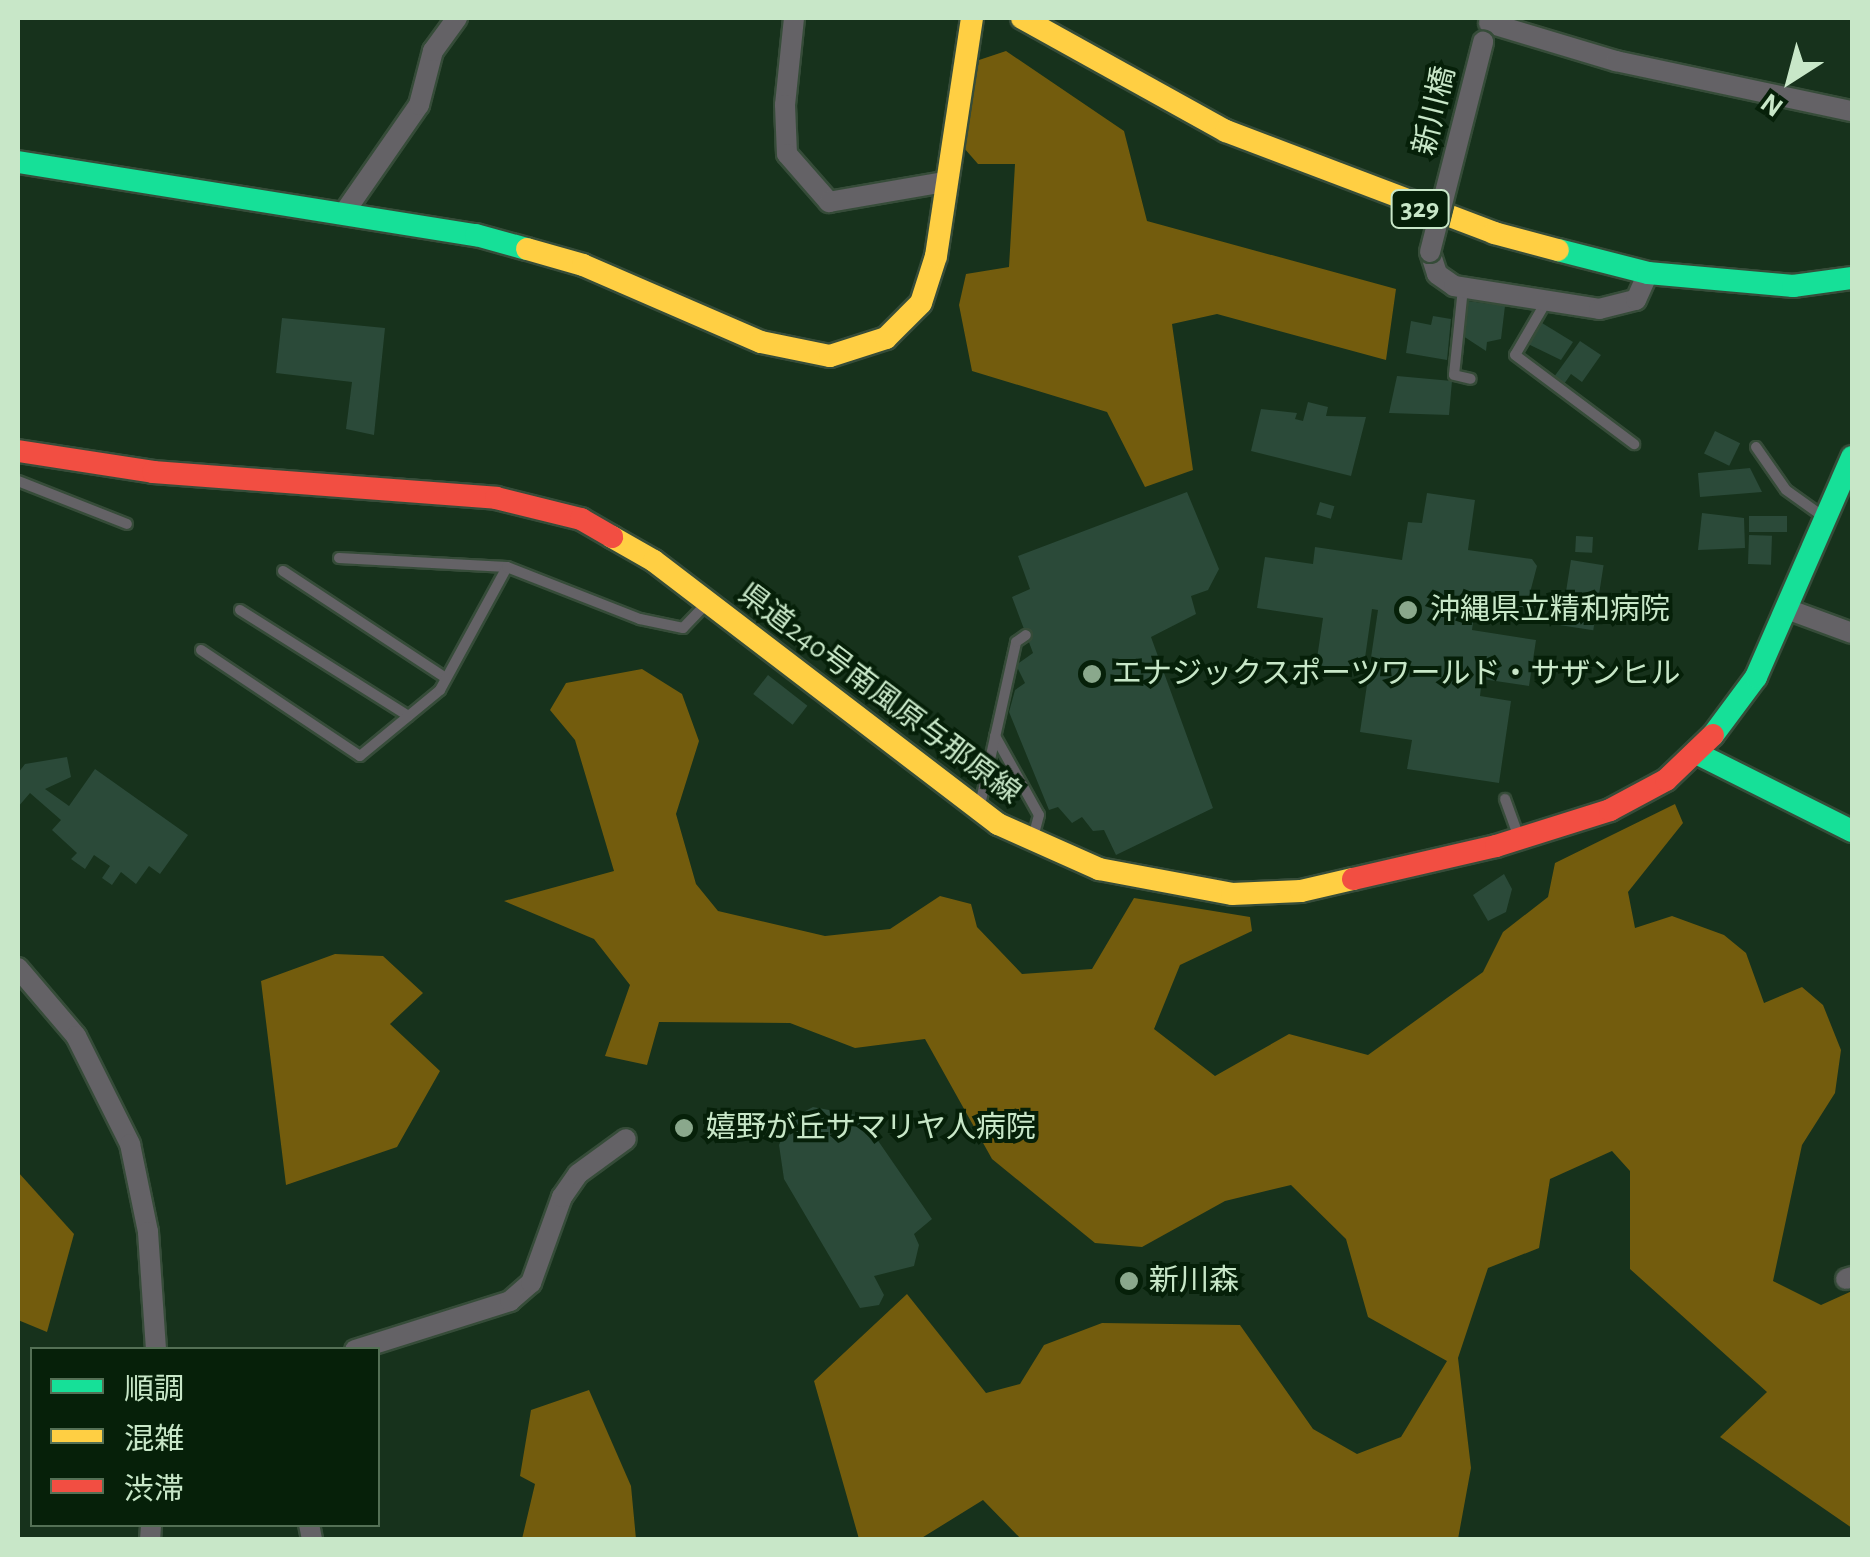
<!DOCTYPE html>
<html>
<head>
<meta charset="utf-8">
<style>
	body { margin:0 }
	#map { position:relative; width:1870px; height:1557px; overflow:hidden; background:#17321c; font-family:"Alegreya Sans","Noto Sans JP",sans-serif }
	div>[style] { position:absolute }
	.forest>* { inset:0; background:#735c0d }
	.building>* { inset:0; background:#2b4a39; transform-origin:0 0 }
	.roads { filter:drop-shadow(2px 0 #364c39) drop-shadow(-2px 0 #364c39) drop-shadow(0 2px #364c39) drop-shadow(0 -2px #364c39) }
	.lane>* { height:10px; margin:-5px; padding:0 5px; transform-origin:5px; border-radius:5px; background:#646266 }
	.street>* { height:20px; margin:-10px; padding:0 10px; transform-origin:10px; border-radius:10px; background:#646266 }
	.fast>* { height:22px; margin:-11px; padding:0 11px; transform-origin:11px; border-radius:11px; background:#16e098 }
	.slow>* { height:22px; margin:-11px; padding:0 11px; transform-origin:11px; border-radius:11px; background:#ffcf43 }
	.jam>* { height:22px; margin:-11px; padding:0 11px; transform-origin:11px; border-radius:11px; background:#f24e42 }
	.bridges { filter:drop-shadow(2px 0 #364c39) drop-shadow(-2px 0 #364c39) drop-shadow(0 2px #364c39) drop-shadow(0 -2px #364c39) }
	.street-bridge>* { height:20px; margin:-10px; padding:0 10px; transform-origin:10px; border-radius:10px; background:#646266 }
	.dots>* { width:28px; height:28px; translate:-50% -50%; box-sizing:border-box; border:5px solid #062009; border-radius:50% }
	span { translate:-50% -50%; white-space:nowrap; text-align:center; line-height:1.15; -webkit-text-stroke:8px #062009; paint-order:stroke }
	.shield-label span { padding:2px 8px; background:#062009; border:2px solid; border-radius:8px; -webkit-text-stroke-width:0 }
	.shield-label { font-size:28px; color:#c8e7c8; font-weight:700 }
	.street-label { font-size:30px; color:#c8e7c8 }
	.poi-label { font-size:30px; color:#c8e7c8 }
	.left { translate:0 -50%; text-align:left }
	.frame { position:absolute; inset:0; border:20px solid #c8e7c8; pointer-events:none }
	.legend { position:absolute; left:30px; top:1347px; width:350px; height:180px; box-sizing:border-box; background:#062009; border:2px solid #547055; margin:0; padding:12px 18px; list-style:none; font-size:30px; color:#c8e7c8 }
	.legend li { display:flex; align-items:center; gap:20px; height:50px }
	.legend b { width:50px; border:2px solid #547055 }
	.north { position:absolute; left:1740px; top:30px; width:100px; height:100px; -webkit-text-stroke:8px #062009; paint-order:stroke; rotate:216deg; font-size:28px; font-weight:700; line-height:40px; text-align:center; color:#c8e7c8 }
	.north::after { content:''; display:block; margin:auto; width:35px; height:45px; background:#c8e7c8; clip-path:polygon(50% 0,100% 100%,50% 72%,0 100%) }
</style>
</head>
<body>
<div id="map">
	<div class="forest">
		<div style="clip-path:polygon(1006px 51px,1124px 131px,1147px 221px,1396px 289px,1386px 360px,1217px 314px,1172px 324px,1193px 470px,1145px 487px,1107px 412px,972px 371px,959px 305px,966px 274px,1009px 267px,1015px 164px,978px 164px,964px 148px,979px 60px)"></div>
		<div style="clip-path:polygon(642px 669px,682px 694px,699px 741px,676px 814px,696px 884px,718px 911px,825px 936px,890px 929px,940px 896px,971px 904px,977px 927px,1022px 974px,1092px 969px,1134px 898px,1250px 917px,1252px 931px,1180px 965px,1154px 1029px,1215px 1076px,1289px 1034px,1368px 1055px,1483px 972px,1503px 932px,1548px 897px,1555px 863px,1675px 804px,1683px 823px,1628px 892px,1635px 928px,1672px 916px,1724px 935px,1746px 953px,1764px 1003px,1802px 987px,1823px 1005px,1841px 1050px,1835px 1093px,1802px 1145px,1773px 1281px,1821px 1305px,1852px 1291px,1852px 1528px,1720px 1437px,1767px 1392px,1630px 1269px,1630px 1171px,1612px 1151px,1550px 1179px,1539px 1248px,1488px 1268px,1458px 1358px,1471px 1468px,1458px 1539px,1021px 1539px,983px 1500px,920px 1539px,859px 1539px,814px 1381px,907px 1294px,986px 1393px,1020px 1384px,1044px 1345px,1102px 1323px,1240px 1325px,1313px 1429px,1357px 1454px,1401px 1437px,1447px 1361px,1368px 1317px,1346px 1239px,1291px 1185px,1225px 1201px,1142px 1247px,1095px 1243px,992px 1159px,925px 1039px,855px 1048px,790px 1023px,659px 1022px,647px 1065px,605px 1056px,630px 985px,594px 939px,504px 901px,614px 871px,575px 740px,550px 710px,566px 683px)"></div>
		<div style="clip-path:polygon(335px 954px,383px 956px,423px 993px,390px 1024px,440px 1071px,397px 1147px,286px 1185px,261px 981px)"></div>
		<div style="clip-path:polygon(18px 1172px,74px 1234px,47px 1332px,18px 1320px)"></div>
		<div style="clip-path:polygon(589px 1390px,631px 1486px,636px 1539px,522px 1539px,535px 1484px,520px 1476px,531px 1410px)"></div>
	</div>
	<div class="building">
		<div style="clip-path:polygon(1468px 301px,1505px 306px,1501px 339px,1487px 342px,1486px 351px,1463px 336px)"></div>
		<div style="clip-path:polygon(1433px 316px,1451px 319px,1447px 360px,1406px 353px,1411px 321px,1431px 325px)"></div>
		<div style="clip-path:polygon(282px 318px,385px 328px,374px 435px,346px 429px,352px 382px,276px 373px)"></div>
		<div style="clip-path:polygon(1542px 323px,1573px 342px,1561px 360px,1528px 344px)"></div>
		<div style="clip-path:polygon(1580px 341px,1601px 355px,1582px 382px,1571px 374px,1564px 384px,1554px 377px)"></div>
		<div style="clip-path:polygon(1397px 376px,1452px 381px,1449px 415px,1389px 413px)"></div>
		<div style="clip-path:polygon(1308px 402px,1328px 407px,1326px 416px,1366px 417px,1351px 476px,1251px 451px,1261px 409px,1297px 413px,1295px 419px,1303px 421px)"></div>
		<div style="left:1715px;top:431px;width:28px;height:25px;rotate:26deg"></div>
		<div style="clip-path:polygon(1750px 468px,1762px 492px,1700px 497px,1698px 473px)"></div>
		<div style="clip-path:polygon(1187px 492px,1219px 569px,1208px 590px,1191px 596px,1196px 614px,1151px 637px,1213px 808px,1116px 855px,1104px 830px,1093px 831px,1082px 817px,1072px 823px,1058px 807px,1049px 810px,1009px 712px,1015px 690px,1025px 683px,1016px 665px,1033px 653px,1012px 597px,1030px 589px,1018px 556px)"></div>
		<div style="clip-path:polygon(1427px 493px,1475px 500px,1468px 550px,1532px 559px,1537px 566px,1526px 608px,1476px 600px,1472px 630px,1536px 640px,1529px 686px,1482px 679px,1480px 696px,1511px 701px,1499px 783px,1407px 769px,1412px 740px,1360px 732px,1378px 610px,1372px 609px,1363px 672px,1316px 665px,1323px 618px,1257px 608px,1265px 557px,1313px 564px,1315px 547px,1402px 560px,1408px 522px,1422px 523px)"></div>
		<div style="left:1320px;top:502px;width:15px;height:13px;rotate:16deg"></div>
		<div style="clip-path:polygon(1702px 513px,1744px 518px,1745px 548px,1698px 550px)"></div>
		<div style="left:1787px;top:516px;width:16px;height:38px;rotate:90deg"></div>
		<div style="left:1749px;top:535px;width:23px;height:29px;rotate:2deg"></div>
		<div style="left:1576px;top:536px;width:17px;height:16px;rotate:3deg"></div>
		<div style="left:1571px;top:560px;width:33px;height:66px;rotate:9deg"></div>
		<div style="left:768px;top:675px;width:50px;height:24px;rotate:38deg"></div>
		<div style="clip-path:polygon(67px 757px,71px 777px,45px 789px,69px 806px,95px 769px,188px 835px,160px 874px,149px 866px,136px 884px,121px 872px,112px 885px,102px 878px,110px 866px,94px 855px,85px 869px,71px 859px,77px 853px,52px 830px,61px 820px,30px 793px,18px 807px,18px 773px,25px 764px)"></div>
		<div style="clip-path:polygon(1504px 874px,1512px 889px,1506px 912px,1488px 921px,1473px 895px)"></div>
		<div style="clip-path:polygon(813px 1107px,861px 1116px,932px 1219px,914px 1234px,919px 1245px,914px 1266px,874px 1276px,884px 1295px,879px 1305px,860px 1308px,784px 1179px,779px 1145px,790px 1119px)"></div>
	</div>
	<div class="roads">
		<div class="lane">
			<div style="left:1463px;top:288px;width:87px;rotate:95.9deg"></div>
			<div style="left:1454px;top:375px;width:17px;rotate:13deg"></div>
			<div style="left:1546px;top:302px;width:61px;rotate:120.3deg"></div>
			<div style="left:1515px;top:355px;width:149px;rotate:36.8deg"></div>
			<div style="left:1756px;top:447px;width:52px;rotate:55.1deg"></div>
			<div style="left:1786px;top:490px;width:43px;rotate:35.5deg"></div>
			<div style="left:18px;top:481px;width:117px;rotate:21.5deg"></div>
			<div style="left:339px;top:558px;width:168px;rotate:3.1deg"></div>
			<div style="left:283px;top:571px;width:195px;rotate:33.3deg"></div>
			<div style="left:240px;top:610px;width:199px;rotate:32.2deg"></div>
			<div style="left:201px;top:650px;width:191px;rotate:33.7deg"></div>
			<div style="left:360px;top:756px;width:104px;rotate:-39.5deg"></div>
			<div style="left:440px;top:690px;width:140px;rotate:-61.4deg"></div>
			<div style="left:507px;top:567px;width:143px;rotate:21.4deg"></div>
			<div style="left:640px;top:619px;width:44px;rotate:11.8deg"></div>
			<div style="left:683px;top:628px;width:35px;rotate:-46deg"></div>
			<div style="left:995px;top:736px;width:90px;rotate:60.9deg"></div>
			<div style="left:1039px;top:815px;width:23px;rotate:105deg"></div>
			<div style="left:1505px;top:799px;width:37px;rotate:70deg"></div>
			<div style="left:980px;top:805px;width:167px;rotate:-77.5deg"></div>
			<div style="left:1016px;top:642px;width:12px;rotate:-35deg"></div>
		</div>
		<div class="street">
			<div style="left:794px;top:18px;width:87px;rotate:95.9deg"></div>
			<div style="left:785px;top:105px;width:49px;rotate:87.7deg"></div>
			<div style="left:787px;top:154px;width:64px;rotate:48.8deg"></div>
			<div style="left:829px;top:202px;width:118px;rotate:-9.8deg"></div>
			<div style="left:1489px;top:23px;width:133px;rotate:16.7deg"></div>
			<div style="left:1616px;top:61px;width:241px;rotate:12deg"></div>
			<div style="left:346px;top:210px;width:128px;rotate:-55.2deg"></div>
			<div style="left:419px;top:105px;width:56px;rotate:-75.5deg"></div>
			<div style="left:433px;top:51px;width:41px;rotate:-54deg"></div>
			<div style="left:1430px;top:252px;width:23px;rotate:72deg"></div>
			<div style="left:1437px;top:274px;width:21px;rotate:35deg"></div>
			<div style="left:1454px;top:286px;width:147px;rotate:9deg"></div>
			<div style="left:1599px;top:309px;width:38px;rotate:-14deg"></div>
			<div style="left:1636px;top:300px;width:30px;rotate:-66deg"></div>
			<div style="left:1787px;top:609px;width:69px;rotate:20.3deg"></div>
			<div style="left:18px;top:968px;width:89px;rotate:49.5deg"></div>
			<div style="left:76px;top:1036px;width:121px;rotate:63.4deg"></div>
			<div style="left:130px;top:1144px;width:90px;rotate:78.4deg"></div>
			<div style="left:148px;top:1232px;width:118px;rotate:86.1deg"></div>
			<div style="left:1846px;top:1279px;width:6px;rotate:-18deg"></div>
			<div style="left:355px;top:1350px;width:163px;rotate:-17.5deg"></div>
			<div style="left:510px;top:1301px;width:28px;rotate:-41deg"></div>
			<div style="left:531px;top:1283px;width:91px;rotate:-70.2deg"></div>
			<div style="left:562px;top:1197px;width:28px;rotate:-55deg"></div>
			<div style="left:578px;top:1174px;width:59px;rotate:-36.1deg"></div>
			<div style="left:309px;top:1524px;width:16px;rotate:79deg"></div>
			<div style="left:150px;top:1540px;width:16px;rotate:-86deg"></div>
		</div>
		<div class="fast">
			<div style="left:18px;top:162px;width:464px;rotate:9.1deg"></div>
			<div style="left:476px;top:235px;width:53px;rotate:15.4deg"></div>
			<div style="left:1558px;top:250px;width:93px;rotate:14.3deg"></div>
			<div style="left:1648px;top:273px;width:146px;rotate:5.1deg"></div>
			<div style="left:1793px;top:286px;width:60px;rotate:-7.7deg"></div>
			<div style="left:1713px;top:735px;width:72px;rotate:-53.4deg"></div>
			<div style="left:1756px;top:677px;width:240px;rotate:-66.4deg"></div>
			<div style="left:1698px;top:754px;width:172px;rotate:26.6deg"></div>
		</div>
		<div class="slow">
			<div style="left:1022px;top:18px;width:233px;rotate:29deg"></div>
			<div style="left:1226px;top:131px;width:287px;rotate:20.8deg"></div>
			<div style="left:1494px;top:233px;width:66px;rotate:14.9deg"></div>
			<div style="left:527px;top:249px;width:58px;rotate:15.9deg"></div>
			<div style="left:583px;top:265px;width:194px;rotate:23.4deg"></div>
			<div style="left:761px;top:342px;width:70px;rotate:11.5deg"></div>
			<div style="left:830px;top:356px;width:59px;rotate:-17.8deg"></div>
			<div style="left:886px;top:338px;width:49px;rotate:-45deg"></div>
			<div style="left:921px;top:303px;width:49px;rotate:-72.3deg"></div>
			<div style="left:936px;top:256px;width:241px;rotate:-81.4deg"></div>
			<div style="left:612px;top:537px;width:48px;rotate:29.7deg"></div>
			<div style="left:654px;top:561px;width:433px;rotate:37.4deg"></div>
			<div style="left:998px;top:824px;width:111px;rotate:24deg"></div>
			<div style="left:1099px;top:869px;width:135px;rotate:10.6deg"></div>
			<div style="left:1232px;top:894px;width:69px;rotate:-2.5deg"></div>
			<div style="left:1301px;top:891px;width:53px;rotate:-13deg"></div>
		</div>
		<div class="jam">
			<div style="left:18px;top:451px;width:137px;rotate:8.8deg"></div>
			<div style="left:153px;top:472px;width:344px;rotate:4.3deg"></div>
			<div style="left:496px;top:498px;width:88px;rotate:13.9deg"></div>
			<div style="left:581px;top:519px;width:36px;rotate:30deg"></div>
			<div style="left:1353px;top:879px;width:147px;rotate:-13deg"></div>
			<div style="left:1496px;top:846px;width:120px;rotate:-17.5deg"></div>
			<div style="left:1610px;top:810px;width:64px;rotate:-28.2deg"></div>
			<div style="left:1666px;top:780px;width:65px;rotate:-43.8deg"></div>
		</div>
	</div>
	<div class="bridges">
		<div class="street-bridge">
			<div style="left:1430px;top:252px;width:217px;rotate:-75.8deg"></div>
		</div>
	</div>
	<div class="dots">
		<div style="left:1408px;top:610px;background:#8aa88c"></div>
		<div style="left:1092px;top:674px;background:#8aa88c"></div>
		<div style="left:684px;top:1128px;background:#8aa88c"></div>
		<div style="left:1129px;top:1281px;background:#8aa88c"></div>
	</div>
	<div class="shield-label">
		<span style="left:1420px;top:209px">329</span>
	</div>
	<div class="street-label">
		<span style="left:1435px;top:111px;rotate:-76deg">新川橋</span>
		<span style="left:879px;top:694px;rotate:37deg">県道240号南風原与那原線</span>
	</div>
	<div class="poi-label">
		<span class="left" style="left:1430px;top:610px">沖縄県立精和病院</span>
		<span class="left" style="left:1112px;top:674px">エナジックスポーツワールド・サザンヒル</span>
		<span class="left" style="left:706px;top:1128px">嬉野が丘サマリヤ人病院</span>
		<span class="left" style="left:1149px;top:1281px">新川森</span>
	</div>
	<div class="frame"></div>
	<ul class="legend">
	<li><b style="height:12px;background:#16e098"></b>順調</li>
	<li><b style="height:12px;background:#ffcf43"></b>混雑</li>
	<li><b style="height:12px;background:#f24e42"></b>渋滞</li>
	</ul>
	<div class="north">N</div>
</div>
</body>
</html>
